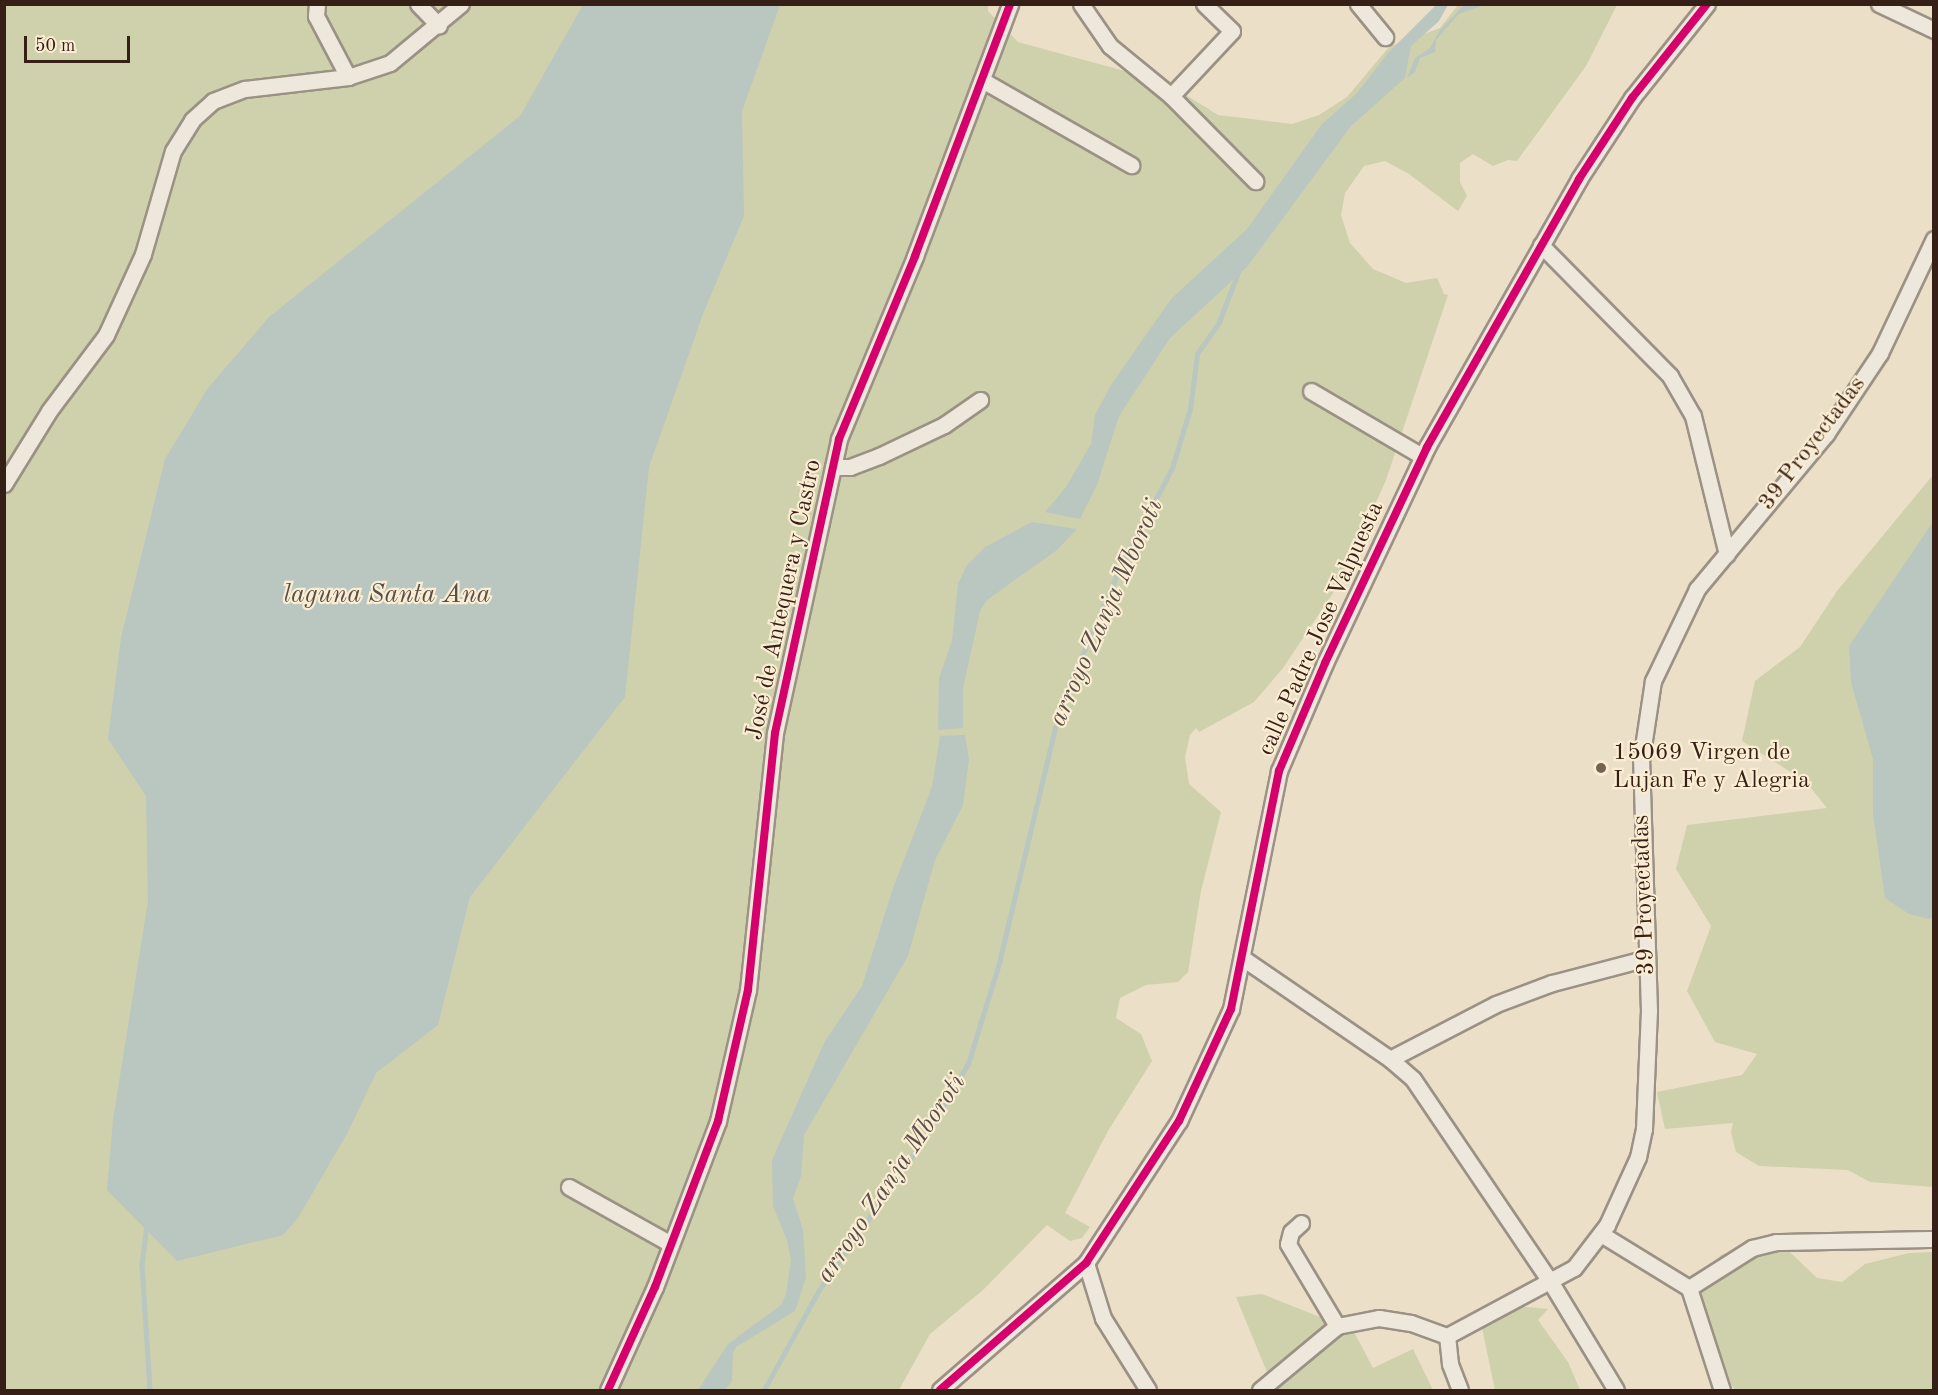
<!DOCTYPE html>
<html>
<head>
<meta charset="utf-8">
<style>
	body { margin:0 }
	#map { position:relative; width:1938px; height:1395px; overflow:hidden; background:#ebdfc8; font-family:"Old Standard TT",serif }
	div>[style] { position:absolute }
	.green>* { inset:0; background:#ced1ac }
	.water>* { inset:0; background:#bac6c0 }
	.stream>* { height:4.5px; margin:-2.25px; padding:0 2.25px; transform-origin:2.25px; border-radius:2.25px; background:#bac6c0 }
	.roads { filter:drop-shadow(2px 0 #9b9184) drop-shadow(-2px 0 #9b9184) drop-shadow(0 2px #9b9184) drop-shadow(0 -2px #9b9184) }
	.minor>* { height:15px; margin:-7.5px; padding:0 7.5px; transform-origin:7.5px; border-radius:7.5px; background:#eee8dc }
	.cycleway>* { height:8px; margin:-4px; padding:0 4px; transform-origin:4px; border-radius:4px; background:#d6006c }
	.dots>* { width:16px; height:16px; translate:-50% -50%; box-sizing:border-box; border:3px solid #fbedd2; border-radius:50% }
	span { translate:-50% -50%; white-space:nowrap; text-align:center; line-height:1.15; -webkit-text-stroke:4.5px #fbedd2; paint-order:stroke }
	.street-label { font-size:24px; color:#361f17 }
	.poi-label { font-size:24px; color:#361f17 }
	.left { translate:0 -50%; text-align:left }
	.water-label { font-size:26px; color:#574e49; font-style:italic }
	.frame { position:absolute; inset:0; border:6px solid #361f17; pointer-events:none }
	.scale { position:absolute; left:24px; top:36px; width:106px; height:27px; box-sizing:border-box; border:3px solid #361f17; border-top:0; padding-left:8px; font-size:18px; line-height:21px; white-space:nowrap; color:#361f17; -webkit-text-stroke:4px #fbedd2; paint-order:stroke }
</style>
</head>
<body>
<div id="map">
	<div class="green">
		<div style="clip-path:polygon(5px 5px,988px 5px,988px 11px,1018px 42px,1165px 82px,1218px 115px,1292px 124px,1319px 115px,1347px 97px,1389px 47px,1440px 28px,1458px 5px,1617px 5px,1586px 66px,1517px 161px,1508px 160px,1493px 166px,1473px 154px,1460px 163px,1460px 182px,1467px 196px,1458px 211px,1409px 174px,1385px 161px,1364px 166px,1345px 193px,1341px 215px,1350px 243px,1373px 269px,1406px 283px,1437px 278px,1444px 294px,1448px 295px,1386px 480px,1339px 584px,1283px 668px,1254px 702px,1199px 732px,1196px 728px,1190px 735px,1185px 757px,1189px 784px,1221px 812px,1201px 891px,1188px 972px,1178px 982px,1146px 985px,1120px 998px,1116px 1018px,1141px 1034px,1152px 1061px,1108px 1131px,1065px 1213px,1090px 1227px,1082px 1238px,1070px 1241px,1047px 1225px,983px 1290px,930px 1334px,899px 1390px,5px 1390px)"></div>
		<div style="clip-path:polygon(1933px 475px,1933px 1187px,1870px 1182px,1848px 1170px,1759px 1166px,1736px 1152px,1731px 1132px,1733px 1123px,1665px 1129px,1657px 1092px,1742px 1075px,1757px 1054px,1715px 1042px,1687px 991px,1711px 926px,1676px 869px,1687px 825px,1827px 808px,1806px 782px,1742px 741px,1755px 681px,1800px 647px,1837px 591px)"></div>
		<div style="clip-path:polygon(1773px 1236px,1817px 1278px,1842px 1282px,1865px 1264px,1909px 1253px,1933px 1252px,1933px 1390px,1735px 1390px,1703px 1345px,1696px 1282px,1721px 1255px)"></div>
		<div style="clip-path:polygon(1262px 1294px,1353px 1330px,1373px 1368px,1413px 1349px,1433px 1390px,1274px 1389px,1236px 1297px)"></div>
		<div style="clip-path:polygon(1517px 1306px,1548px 1309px,1538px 1320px,1568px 1362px,1580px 1390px,1495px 1390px,1482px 1328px)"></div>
	</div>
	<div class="water">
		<div style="clip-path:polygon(1465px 4px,1484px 5px,1459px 14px,1436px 40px,1435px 52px,1420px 58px,1415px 72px,1407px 78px,1415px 58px,1430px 48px,1440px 30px)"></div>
		<div style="clip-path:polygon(583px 5px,780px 5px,742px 111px,744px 216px,703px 314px,649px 467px,625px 697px,470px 897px,438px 1025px,376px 1073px,348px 1132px,298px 1218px,283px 1235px,177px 1261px,107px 1190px,113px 1120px,148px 901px,146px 796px,108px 739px,121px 638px,165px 459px,208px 388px,269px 317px,520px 116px)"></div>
		<div style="clip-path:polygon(1436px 5px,1448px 5px,1439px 21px,1411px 46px,1405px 78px,1351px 126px,1247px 267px,1170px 338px,1119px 416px,1097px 485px,1080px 519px,1045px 512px,1066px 487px,1091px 444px,1095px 415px,1111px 385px,1171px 299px,1247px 229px,1322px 124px,1357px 93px,1388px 53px)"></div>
		<div style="clip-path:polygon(1032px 522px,1077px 529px,1057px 550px,987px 600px,980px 611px,963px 688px,963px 728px,938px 730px,939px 678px,952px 641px,958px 584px,967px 565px,985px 547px)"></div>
		<div style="clip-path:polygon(1933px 522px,1934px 917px,1929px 919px,1909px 914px,1885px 898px,1873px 814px,1873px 759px,1851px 682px,1849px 646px)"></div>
		<div style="clip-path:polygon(965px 735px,969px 759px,963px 805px,935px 860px,908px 956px,804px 1135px,801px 1176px,793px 1198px,803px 1230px,806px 1277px,795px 1311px,736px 1347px,733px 1353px,732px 1381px,725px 1390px,698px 1390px,728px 1344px,781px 1305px,786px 1294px,791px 1260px,787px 1240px,773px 1206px,772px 1160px,825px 1041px,862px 986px,893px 888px,932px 787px,940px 736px)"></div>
	</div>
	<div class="stream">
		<div style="left:147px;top:1225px;width:40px;rotate:97.1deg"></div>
		<div style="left:142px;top:1265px;width:125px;rotate:86.3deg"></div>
		<div style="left:764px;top:1390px;width:114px;rotate:-61.2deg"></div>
		<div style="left:819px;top:1290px;width:179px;rotate:-55.2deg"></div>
		<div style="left:921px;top:1143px;width:92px;rotate:-59.3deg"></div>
		<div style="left:968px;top:1064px;width:106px;rotate:-72.9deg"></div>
		<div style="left:999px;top:963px;width:264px;rotate:-76.6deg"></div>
		<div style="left:1060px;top:706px;width:150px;rotate:-66.5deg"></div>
		<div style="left:1120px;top:568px;width:113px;rotate:-62.5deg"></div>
		<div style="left:1172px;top:468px;width:62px;rotate:-73deg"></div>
		<div style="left:1190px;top:409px;width:55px;rotate:-82.7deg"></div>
		<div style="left:1197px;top:354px;width:39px;rotate:-55deg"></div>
		<div style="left:1219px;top:322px;width:56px;rotate:-69deg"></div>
	</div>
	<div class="roads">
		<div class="minor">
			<div style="left:317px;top:4px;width:12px;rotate:95deg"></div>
			<div style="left:316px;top:16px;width:69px;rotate:62.3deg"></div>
			<div style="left:418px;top:4px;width:30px;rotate:46deg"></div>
			<div style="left:1081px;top:4px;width:51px;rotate:55.4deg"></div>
			<div style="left:1110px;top:46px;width:79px;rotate:39.3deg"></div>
			<div style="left:1171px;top:96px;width:120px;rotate:45.3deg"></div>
			<div style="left:1358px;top:4px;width:43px;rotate:50.7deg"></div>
			<div style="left:1879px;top:4px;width:61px;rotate:25.3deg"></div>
			<div style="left:982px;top:80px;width:172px;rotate:29.7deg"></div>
			<div style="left:1171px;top:96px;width:89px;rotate:-46.8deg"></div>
			<div style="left:1232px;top:31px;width:39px;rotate:-136deg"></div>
			<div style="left:1541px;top:245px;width:184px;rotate:45.4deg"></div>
			<div style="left:1670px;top:376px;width:46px;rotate:60.1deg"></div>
			<div style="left:1693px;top:416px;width:142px;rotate:76.2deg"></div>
			<div style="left:1311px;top:391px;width:129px;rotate:30.4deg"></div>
			<div style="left:833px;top:467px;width:17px"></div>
			<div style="left:850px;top:467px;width:31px;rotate:-21deg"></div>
			<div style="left:879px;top:456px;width:72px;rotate:-25.5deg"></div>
			<div style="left:944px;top:425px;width:44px;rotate:-34.8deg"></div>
			<div style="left:4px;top:484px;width:86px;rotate:-58.3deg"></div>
			<div style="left:49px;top:411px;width:95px;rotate:-53.1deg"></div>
			<div style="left:106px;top:335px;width:89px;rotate:-65.4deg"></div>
			<div style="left:143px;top:254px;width:107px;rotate:-73.8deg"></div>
			<div style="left:173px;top:151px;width:36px;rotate:-58deg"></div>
			<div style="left:192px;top:120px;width:28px;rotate:-42deg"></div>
			<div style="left:213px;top:101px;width:34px;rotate:-21deg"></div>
			<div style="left:245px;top:89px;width:104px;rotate:-6.6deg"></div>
			<div style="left:348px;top:77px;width:44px;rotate:-18.4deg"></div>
			<div style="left:390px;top:63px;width:92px;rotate:-39.7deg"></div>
			<div style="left:1244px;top:959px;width:177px;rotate:34.4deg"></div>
			<div style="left:1390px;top:1059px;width:30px;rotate:41deg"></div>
			<div style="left:1413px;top:1079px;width:244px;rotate:55.9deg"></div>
			<div style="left:1550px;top:1281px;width:127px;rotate:58.8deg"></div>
			<div style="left:1390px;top:1059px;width:119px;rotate:-27.4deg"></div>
			<div style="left:1496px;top:1004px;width:60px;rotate:-20.6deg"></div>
			<div style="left:1552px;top:983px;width:98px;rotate:-14.7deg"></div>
			<div style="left:569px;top:1187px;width:117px;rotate:29.2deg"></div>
			<div style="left:1301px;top:1223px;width:13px;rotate:138deg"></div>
			<div style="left:1291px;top:1232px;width:12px;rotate:104deg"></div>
			<div style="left:1288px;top:1244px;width:96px;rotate:59.1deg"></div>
			<div style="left:1601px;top:1234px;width:103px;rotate:31.5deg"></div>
			<div style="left:1689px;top:1288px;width:75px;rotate:-32.4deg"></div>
			<div style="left:1752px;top:1248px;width:25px;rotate:-14deg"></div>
			<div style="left:1776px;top:1242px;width:158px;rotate:-1.1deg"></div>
			<div style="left:1086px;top:1263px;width:58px;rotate:72.8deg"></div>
			<div style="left:1103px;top:1318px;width:85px;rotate:58deg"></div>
			<div style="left:1689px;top:1288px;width:107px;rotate:72.1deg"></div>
			<div style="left:608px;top:1390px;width:113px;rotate:-65.5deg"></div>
			<div style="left:655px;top:1287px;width:178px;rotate:-69.2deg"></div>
			<div style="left:718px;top:1121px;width:134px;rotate:-77.1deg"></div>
			<div style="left:748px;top:990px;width:258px;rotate:-84deg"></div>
			<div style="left:775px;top:733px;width:301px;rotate:-77.7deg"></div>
			<div style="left:839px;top:439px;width:198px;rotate:-67.4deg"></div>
			<div style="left:915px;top:256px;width:269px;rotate:-69.3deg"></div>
			<div style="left:940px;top:1390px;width:194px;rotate:-41deg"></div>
			<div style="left:1086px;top:1263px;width:170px;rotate:-56.8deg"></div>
			<div style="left:1179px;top:1121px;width:123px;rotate:-65.1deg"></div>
			<div style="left:1231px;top:1009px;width:243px;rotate:-78.6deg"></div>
			<div style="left:1279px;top:771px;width:117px;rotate:-66.9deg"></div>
			<div style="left:1325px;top:663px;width:239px;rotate:-64.7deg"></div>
			<div style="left:1427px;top:447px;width:308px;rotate:-60.4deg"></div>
			<div style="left:1579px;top:179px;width:97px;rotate:-56.8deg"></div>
			<div style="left:1632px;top:98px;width:120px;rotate:-51.4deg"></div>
			<div style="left:1260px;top:1390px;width:100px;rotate:-39.7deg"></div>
			<div style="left:1337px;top:1326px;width:43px;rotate:-10.8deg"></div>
			<div style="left:1379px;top:1318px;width:32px;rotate:9deg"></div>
			<div style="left:1411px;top:1323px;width:38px;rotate:20deg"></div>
			<div style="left:1460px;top:1390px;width:28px;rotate:-111deg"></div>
			<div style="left:1450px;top:1364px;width:28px;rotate:-96deg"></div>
			<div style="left:1447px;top:1336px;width:144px;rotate:-28.2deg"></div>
			<div style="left:1574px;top:1268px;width:54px;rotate:-52.5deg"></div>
			<div style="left:1607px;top:1225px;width:75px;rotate:-65.5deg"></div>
			<div style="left:1638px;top:1157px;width:29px;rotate:-78deg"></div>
			<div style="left:1644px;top:1129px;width:118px;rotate:-87.6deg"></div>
			<div style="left:1649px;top:1011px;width:251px;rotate:-91.8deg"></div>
			<div style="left:1641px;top:760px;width:80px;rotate:-81.4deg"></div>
			<div style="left:1653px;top:681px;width:102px;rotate:-64.4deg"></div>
			<div style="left:1697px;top:589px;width:202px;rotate:-50.2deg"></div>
			<div style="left:1826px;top:434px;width:97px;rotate:-56.3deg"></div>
			<div style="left:1880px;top:353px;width:126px;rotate:-64.7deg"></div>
		</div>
	</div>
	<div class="cycleway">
		<div style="left:608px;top:1390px;width:113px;rotate:-65.5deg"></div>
		<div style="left:655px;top:1287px;width:178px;rotate:-69.2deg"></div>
		<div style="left:718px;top:1121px;width:134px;rotate:-77.1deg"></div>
		<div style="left:748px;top:990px;width:258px;rotate:-84deg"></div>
		<div style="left:775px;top:733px;width:301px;rotate:-77.7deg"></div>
		<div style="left:839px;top:439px;width:198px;rotate:-67.4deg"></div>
		<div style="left:915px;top:256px;width:269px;rotate:-69.3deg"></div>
		<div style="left:940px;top:1390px;width:194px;rotate:-41deg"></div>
		<div style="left:1086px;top:1263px;width:170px;rotate:-56.8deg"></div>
		<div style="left:1179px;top:1121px;width:123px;rotate:-65.1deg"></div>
		<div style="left:1231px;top:1009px;width:243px;rotate:-78.6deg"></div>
		<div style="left:1279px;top:771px;width:117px;rotate:-66.9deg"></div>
		<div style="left:1325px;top:663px;width:239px;rotate:-64.7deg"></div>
		<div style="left:1427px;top:447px;width:308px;rotate:-60.4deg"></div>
		<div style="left:1579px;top:179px;width:97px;rotate:-56.8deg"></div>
		<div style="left:1632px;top:98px;width:120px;rotate:-51.4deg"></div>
	</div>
	<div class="dots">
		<div style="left:1601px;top:768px;background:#756255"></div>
	</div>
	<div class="street-label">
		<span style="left:1813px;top:444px;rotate:-53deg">39 Proyectadas</span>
		<span style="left:785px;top:600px;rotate:-78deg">José de Antequera y Castro</span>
		<span style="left:1322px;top:629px;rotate:-66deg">calle Padre Jose Valpuesta</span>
		<span style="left:1645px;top:895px;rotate:-92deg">39 Proyectadas</span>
	</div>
	<div class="poi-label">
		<span class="left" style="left:1613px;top:768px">15069 Virgen de<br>Lujan Fe y Alegria</span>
	</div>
	<div class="water-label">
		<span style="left:387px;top:596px">laguna Santa Ana</span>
		<span style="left:1107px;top:613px;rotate:-66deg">arroyo Zanja Mboroti</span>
		<span style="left:892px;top:1179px;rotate:-56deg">arroyo Zanja Mboroti</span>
	</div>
	<div class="frame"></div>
	<div class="scale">50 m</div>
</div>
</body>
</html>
